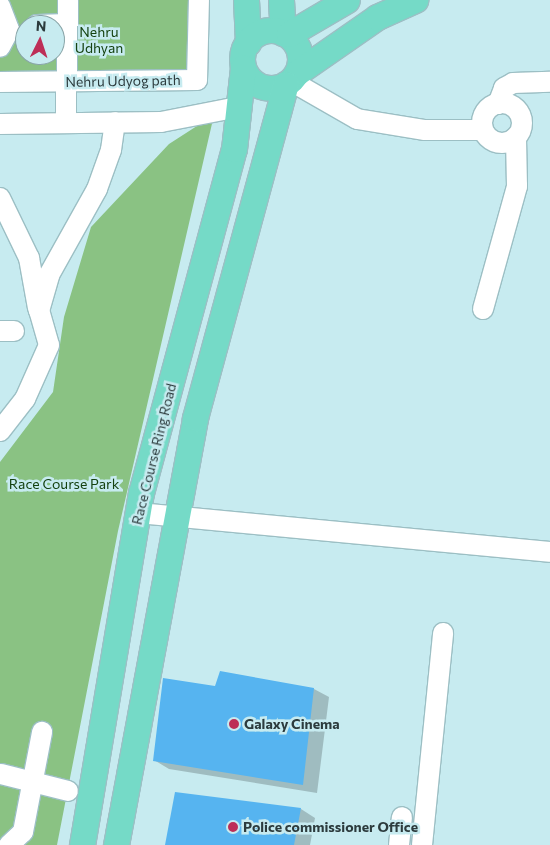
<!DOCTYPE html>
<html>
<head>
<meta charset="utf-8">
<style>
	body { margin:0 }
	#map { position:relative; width:550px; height:845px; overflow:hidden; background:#c7ebf0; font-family:Commissioner,sans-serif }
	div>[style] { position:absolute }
	.green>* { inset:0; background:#8ac283 }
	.shadow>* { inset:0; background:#0003 }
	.building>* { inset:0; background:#56b4f0 }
	.roads { filter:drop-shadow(1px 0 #9cbfc4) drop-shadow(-1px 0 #9cbfc4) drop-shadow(0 1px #9cbfc4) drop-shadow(0 -1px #9cbfc4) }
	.minor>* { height:20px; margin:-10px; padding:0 10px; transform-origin:10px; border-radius:10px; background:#fff }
	.minor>.ring { margin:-10px; padding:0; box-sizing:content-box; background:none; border:20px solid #fff; border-radius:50% }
	.major>* { height:25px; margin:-12.5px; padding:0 12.5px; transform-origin:12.5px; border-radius:12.5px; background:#75dac7 }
	.major>.ring { margin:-12.5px; padding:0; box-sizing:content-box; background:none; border:25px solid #75dac7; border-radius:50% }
	.dots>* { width:14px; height:14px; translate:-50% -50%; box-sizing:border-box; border:2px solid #c7ebf0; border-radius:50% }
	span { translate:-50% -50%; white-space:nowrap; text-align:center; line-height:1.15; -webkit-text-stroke:5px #c7ebf0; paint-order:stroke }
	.park-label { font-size:14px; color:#154210 }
	.street-label { font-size:14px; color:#2c3b3d }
	.poi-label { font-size:14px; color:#2c3b3d; font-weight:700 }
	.left { translate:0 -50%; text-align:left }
	.north { position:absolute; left:15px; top:15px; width:50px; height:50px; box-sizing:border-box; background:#c7ebf0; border:1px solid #89a5a8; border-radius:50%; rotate:4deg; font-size:14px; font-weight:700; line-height:20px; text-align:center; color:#2c3b3d }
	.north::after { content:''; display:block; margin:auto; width:18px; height:22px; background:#bd2e57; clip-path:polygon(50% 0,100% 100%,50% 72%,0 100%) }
</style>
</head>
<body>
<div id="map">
	<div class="green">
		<div style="clip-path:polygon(evenodd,0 0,199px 0,197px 80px,0 82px,0 0,25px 25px,55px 25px,55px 55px,25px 55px,25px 25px)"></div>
		<div style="clip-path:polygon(214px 115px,118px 531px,57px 845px,0 845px,0 462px,53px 392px,64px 317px,91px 227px,169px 144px)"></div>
	</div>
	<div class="shadow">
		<div style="clip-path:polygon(221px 672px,314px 689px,329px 697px,317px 793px,169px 769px,154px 760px,216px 687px)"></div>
		<div style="clip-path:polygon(301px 809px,315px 818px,310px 845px,167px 845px)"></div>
	</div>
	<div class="building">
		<div style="clip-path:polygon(220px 671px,314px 688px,303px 785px,153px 761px,163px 678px,215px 686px)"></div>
		<div style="clip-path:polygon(175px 792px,301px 808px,294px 845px,165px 845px)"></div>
	</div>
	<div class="roads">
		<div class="minor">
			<div style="left:0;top:6px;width:26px;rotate:69deg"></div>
			<div style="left:9px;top:30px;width:19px;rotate:118deg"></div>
			<div style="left:37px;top:25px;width:30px;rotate:-2deg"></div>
			<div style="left:291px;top:81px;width:76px;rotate:29.9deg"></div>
			<div style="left:357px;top:119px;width:69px;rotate:9.2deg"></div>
			<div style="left:425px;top:130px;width:58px"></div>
			<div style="left:0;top:82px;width:197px;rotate:-0.6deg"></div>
			<div style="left:197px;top:80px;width:80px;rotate:-88.6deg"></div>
			<div class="ring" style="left:482px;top:103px;width:20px;height:20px"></div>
			<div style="left:498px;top:104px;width:17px;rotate:-69deg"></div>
			<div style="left:504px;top:88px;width:10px;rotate:-29deg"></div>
			<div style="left:513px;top:83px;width:37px;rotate:-2deg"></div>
			<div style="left:66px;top:123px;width:123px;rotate:-89.1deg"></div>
			<div style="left:0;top:124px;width:161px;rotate:-0.7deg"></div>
			<div style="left:161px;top:122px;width:78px;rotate:-11deg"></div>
			<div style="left:0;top:198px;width:67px;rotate:64.2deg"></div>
			<div style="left:29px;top:258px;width:51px;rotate:79.8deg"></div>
			<div style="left:483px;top:309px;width:128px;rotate:-74.5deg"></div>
			<div style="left:517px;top:186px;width:49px;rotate:-91.2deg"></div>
			<div style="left:0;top:331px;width:14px"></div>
			<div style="left:0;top:431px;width:41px;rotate:-52deg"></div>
			<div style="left:25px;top:399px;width:59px;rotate:-66deg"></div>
			<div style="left:49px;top:345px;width:35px;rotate:-106deg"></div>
			<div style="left:39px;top:311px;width:37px;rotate:-74deg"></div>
			<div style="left:49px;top:275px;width:98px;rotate:-60.8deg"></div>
			<div style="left:97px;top:189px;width:41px;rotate:-70.3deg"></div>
			<div style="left:111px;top:150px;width:28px;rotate:-82deg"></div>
			<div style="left:138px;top:513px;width:414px;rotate:5.4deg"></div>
			<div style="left:1px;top:774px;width:69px;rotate:14.2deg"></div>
			<div style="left:9px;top:845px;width:19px;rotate:-43deg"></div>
			<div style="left:23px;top:832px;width:102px;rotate:-79.2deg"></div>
			<div style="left:399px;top:845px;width:28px;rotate:-84deg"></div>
			<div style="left:422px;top:845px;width:213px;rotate:-84.3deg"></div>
		</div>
		<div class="major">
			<div style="left:246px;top:0;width:43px;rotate:87.3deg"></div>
			<div style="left:281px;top:0;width:33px;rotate:87deg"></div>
			<div class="ring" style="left:242px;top:30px;width:33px;height:33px"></div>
			<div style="left:289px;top:34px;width:67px;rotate:-30.4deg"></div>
			<div style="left:298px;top:72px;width:96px;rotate:-34.8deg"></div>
			<div style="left:377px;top:17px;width:42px;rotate:-24.1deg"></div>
			<div style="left:82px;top:845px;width:357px;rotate:-80.5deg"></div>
			<div style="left:141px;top:493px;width:356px;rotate:-74.9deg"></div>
			<div style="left:234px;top:149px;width:82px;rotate:-83.7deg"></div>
			<div style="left:116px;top:845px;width:434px;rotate:-79.5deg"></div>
			<div style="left:195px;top:418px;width:346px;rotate:-74.8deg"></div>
		</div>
	</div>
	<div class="dots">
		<div style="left:234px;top:724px;background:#bd2e57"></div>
		<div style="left:233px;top:827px;background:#bd2e57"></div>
	</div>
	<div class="park-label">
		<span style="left:99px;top:40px">Nehru<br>Udhyan</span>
		<span style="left:64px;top:484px">Race Course Park</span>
	</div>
	<div class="street-label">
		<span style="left:123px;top:81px;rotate:-1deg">Nehru Udyog path</span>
		<span style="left:154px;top:454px;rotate:-76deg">Race Course Ring Road</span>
	</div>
	<div class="poi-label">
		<span class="left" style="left:244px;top:724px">Galaxy Cinema</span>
		<span class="left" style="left:243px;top:827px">Police commissioner Office</span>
	</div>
	<div class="north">N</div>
</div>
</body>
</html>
